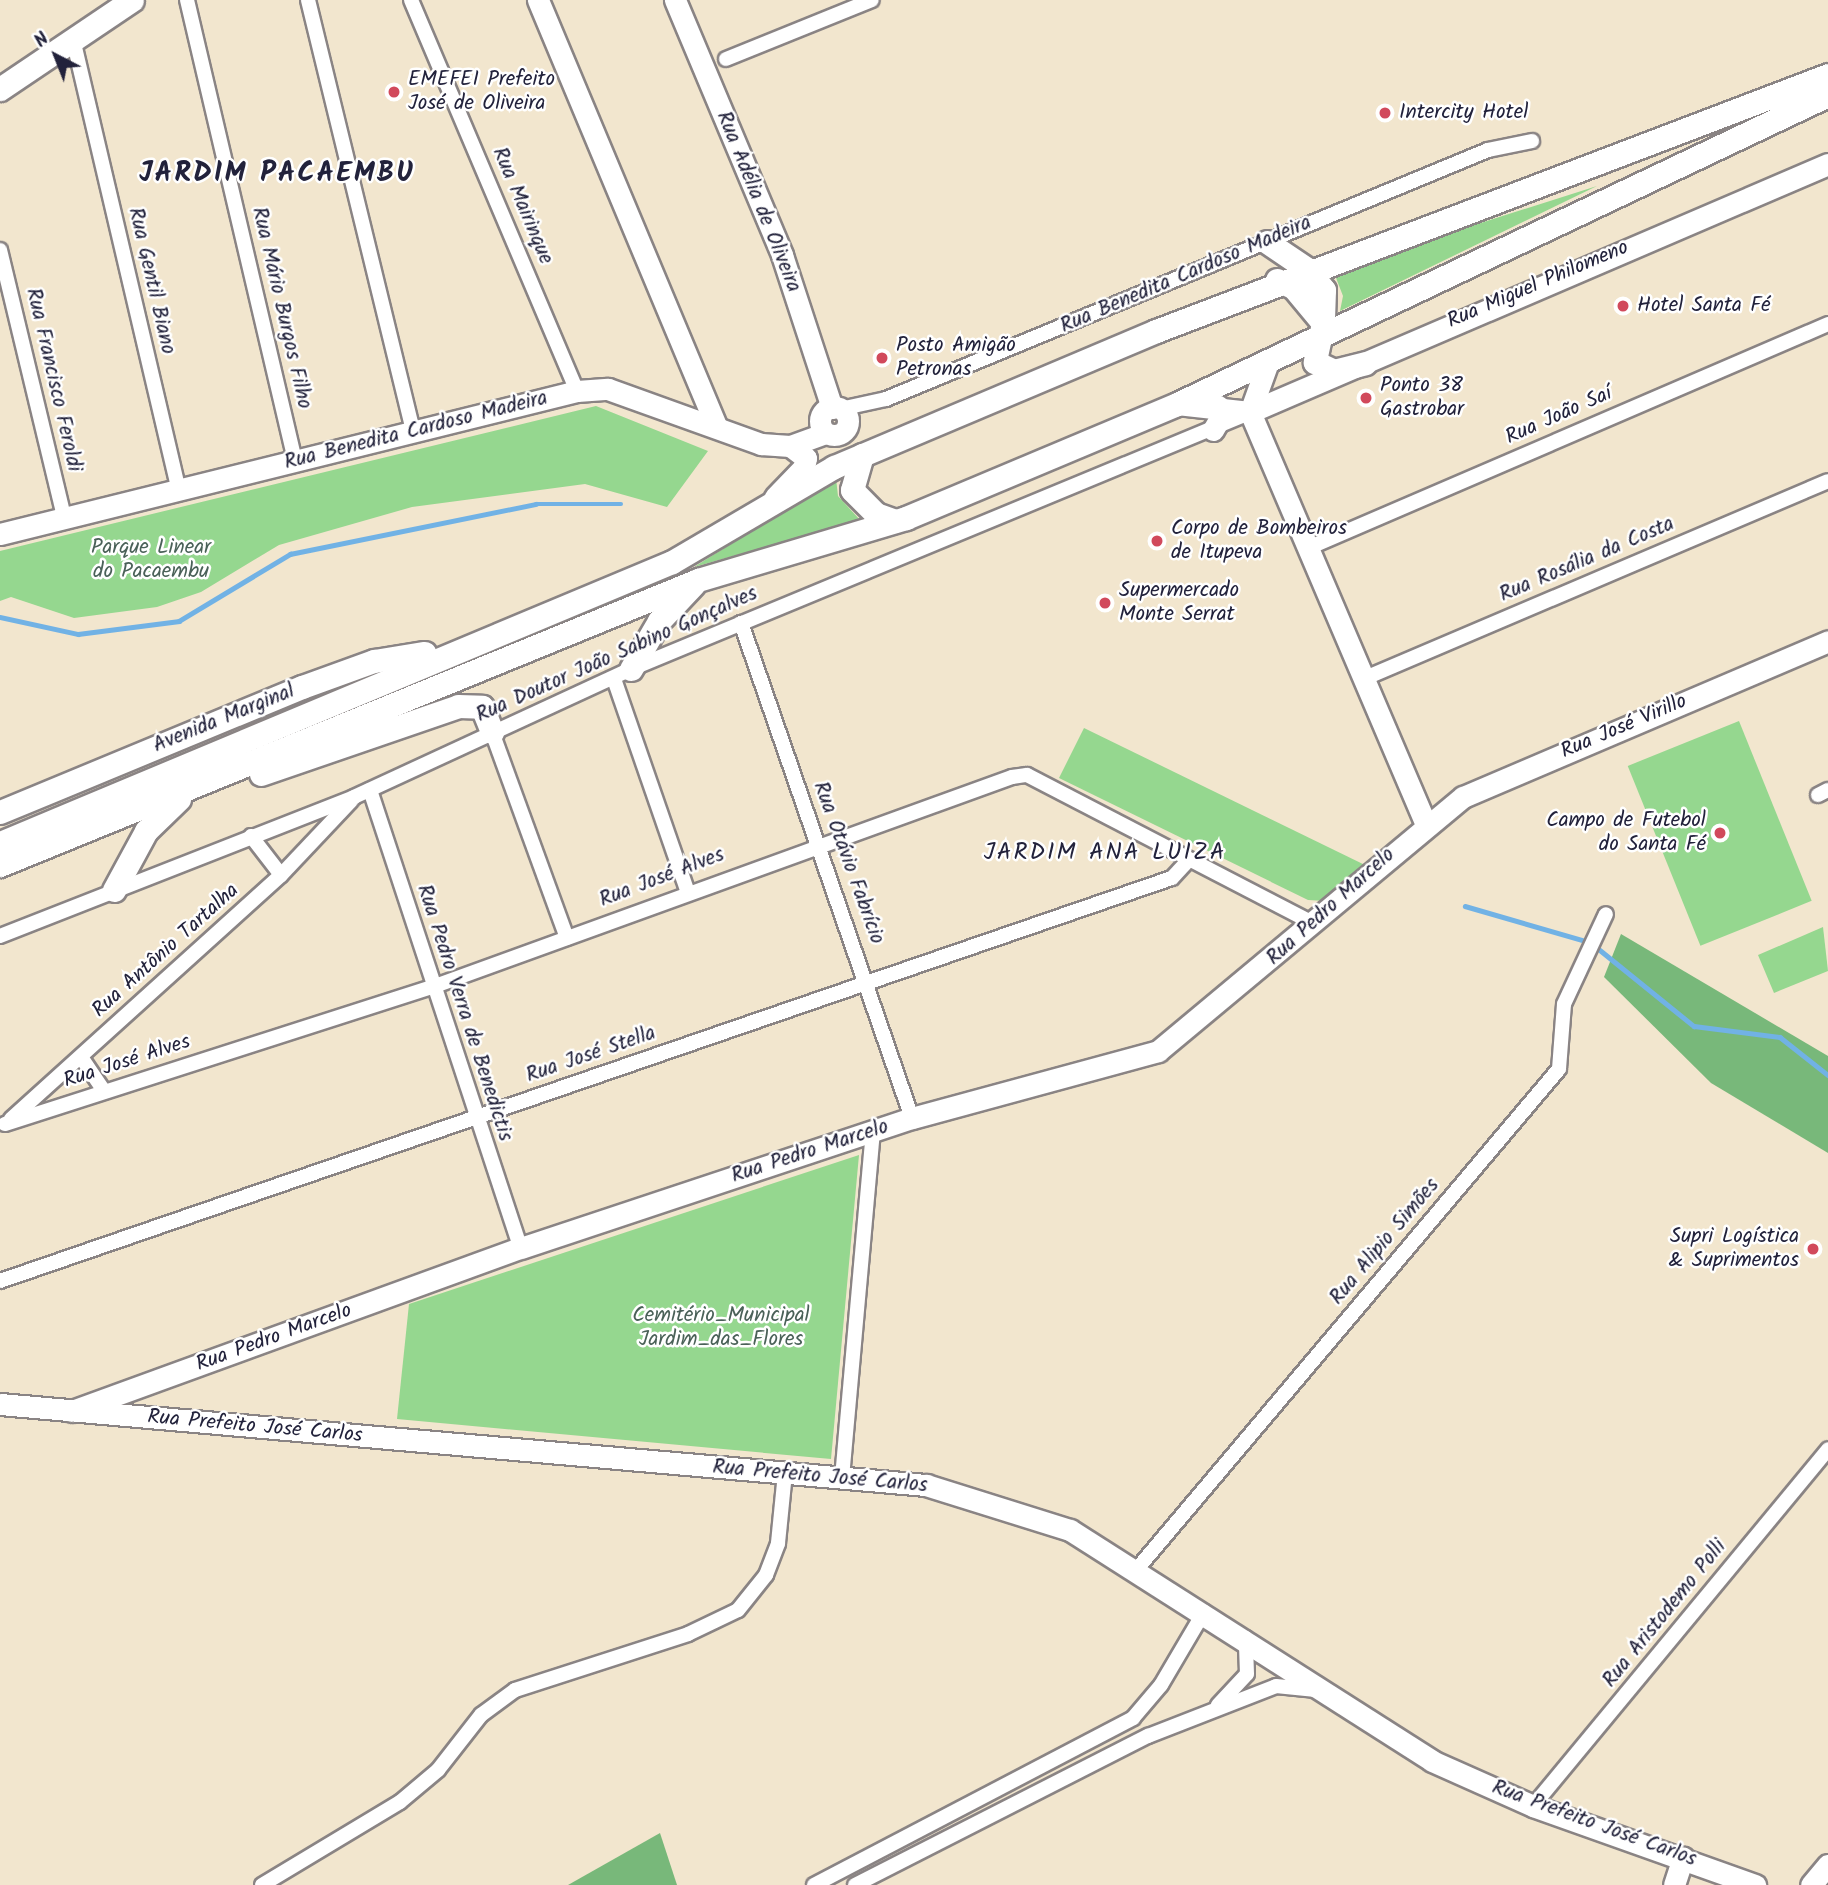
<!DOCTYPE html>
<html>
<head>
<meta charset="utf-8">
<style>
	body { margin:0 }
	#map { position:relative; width:1828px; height:1885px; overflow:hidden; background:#f2e6ce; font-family:Kalam,sans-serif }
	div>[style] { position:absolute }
	.green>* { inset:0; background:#95d78f; transform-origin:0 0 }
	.forest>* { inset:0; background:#78b87a }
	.stream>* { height:4.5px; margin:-2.25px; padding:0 2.25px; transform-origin:2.25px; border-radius:2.25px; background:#71b2e5 }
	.roads { filter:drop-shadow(2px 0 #8a8484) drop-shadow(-2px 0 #8a8484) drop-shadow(0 2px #8a8484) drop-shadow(0 -2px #8a8484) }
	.street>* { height:14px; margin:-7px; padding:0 7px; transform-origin:7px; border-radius:7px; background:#fff }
	.secondary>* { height:21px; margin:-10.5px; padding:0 10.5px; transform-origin:10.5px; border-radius:10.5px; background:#fff }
	.secondary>.ring { margin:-10.5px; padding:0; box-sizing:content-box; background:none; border:21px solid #fff; border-radius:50% }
	.primary>* { height:23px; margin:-11.5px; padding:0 11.5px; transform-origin:11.5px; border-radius:11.5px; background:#fff }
	.dots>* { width:19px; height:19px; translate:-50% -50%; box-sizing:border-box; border:4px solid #fff; border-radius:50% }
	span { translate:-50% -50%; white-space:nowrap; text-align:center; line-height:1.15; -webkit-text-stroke:5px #fff; paint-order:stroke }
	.poi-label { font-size:21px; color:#22223b }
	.left { translate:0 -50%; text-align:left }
	.right { translate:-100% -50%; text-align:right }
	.street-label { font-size:21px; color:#22223b }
	.park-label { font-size:21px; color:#4a6158 }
	.quarter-label { font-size:24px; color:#22223b; letter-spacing:2px }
	.district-label { font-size:28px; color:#22223b; font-weight:700; letter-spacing:2px }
	.north { position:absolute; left:21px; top:21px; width:70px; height:70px; -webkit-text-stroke:5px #fff; paint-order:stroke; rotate:318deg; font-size:19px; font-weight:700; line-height:28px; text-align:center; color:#22223b }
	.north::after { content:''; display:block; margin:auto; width:24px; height:32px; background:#22223b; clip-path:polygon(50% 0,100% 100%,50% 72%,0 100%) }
</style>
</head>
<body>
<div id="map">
	<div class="green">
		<div style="clip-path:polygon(1597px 186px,1340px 311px,1343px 296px,1333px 270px)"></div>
		<div style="clip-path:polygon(596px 406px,708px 451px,667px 507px,585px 484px,412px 507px,279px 545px,201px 592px,157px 607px,74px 618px,11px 597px,0 601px,0 551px)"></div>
		<div style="clip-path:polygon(836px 478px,838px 496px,860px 520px,694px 567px)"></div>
		<div style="left:1739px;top:721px;width:194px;height:120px;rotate:68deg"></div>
		<div style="clip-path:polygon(1084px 728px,1367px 866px,1326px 901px,1308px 900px,1059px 778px)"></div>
		<div style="clip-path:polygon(1823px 927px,1828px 971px,1774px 993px,1758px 955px)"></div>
		<div style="clip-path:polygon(859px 1155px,831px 1459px,397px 1419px,409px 1304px)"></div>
	</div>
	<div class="forest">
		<div style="clip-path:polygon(1621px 934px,1828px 1056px,1828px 1153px,1711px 1083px,1604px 977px)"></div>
		<div style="clip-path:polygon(660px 1833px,677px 1885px,568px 1885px)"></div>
	</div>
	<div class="stream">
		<div style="left:0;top:617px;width:80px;rotate:12.3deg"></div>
		<div style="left:78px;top:634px;width:102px;rotate:-7.3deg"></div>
		<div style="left:179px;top:621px;width:130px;rotate:-31.1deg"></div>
		<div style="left:290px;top:554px;width:251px;rotate:-11.5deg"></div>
		<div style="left:536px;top:504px;width:85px"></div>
		<div style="left:1465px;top:906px;width:122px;rotate:16.2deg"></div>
		<div style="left:1600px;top:950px;width:121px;rotate:39deg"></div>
		<div style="left:1694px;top:1026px;width:87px;rotate:7.3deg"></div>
		<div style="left:1780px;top:1037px;width:61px;rotate:38.4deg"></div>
	</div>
	<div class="roads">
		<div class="street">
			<div style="left:187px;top:0;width:473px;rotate:76.8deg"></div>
			<div style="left:308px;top:0;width:444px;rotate:76.3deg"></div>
			<div style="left:411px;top:0;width:425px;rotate:67deg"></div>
			<div style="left:73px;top:39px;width:464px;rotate:76.8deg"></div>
			<div style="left:726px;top:59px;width:157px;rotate:-22deg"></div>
			<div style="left:0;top:250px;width:278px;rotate:76.5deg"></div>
			<div style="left:840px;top:409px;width:47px;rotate:-12.3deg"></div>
			<div style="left:886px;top:399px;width:651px;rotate:-22.47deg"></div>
			<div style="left:1488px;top:150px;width:45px;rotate:-11.6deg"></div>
			<div style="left:1308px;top:548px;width:566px;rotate:-23.3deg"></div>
			<div style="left:741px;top:623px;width:524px;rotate:70.94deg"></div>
			<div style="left:614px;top:679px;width:223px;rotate:70.9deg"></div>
			<div style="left:1363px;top:679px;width:505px;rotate:-23.06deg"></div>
			<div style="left:492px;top:732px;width:219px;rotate:70deg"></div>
			<div style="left:370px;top:790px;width:482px;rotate:71.8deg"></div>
			<div style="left:1818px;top:795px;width:11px;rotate:-27deg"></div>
			<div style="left:251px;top:836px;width:49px;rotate:52.4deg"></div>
			<div style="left:0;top:936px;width:380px;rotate:-21.4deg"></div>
			<div style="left:354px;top:797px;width:305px;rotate:-24.8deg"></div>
			<div style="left:631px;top:669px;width:669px;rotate:-22.5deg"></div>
			<div style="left:81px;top:1057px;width:41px;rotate:55.9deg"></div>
			<div style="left:11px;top:1119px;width:364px;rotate:-42.1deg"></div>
			<div style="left:281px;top:875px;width:102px;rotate:-46.6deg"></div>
			<div style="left:5px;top:1124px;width:452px;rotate:-17.8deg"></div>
			<div style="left:435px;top:986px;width:614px;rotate:-19.91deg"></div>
			<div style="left:1012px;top:777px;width:15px;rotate:-8deg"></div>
			<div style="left:1027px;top:775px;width:324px;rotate:27.4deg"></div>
			<div style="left:0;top:1281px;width:1239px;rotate:-18.98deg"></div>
			<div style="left:1172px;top:878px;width:25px;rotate:-47deg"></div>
			<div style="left:842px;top:1478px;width:348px;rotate:-84.9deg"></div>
			<div style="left:1137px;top:1569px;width:654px;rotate:-49.84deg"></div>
			<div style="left:1559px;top:1069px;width:65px;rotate:-85.6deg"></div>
			<div style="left:1564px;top:1004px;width:99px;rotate:-65deg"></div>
			<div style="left:1218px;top:1705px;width:42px;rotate:-46.9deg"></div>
			<div style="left:1247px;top:1674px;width:36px;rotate:-92deg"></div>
			<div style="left:1533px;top:1806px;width:463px;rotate:-50.4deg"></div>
			<div style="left:262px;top:1885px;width:161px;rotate:-31deg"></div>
			<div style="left:400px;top:1802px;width:50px;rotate:-40.1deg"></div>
			<div style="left:438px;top:1770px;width:70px;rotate:-52deg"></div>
			<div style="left:481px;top:1715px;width:42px;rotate:-36.3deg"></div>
			<div style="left:515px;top:1690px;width:182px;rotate:-17.9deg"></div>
			<div style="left:688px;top:1634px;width:55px;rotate:-25.6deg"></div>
			<div style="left:738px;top:1610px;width:45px;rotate:-51.3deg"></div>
			<div style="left:766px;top:1575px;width:34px;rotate:-69deg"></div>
			<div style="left:778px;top:1543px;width:70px;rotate:-84.3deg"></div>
			<div style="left:814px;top:1885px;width:360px;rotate:-27.6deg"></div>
			<div style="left:1133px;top:1718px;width:43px;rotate:-49.7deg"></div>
			<div style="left:1161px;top:1685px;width:85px;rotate:-59.5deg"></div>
			<div style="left:855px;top:1885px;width:329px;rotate:-27deg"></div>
			<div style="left:1148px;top:1736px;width:137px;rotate:-21.3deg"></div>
			<div style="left:1276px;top:1686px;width:40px;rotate:5.7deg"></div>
		</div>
		<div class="secondary">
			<div style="left:538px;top:0;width:463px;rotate:67.3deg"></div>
			<div style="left:675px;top:0;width:277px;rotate:67.2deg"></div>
			<div style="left:782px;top:255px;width:161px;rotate:71.9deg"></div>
			<div style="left:1177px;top:404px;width:73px;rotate:6.3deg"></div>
			<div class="ring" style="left:820px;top:407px;width:7px;height:7px"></div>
			<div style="left:1250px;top:412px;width:629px;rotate:-23.22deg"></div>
			<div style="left:1250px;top:412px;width:447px;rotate:66.9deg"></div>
			<div style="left:1250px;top:412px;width:53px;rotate:-70.2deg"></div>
			<div style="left:1213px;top:430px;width:22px;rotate:-60deg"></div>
			<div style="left:1224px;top:411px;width:8px;rotate:-140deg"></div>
			<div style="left:775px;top:497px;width:42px;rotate:-46deg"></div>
			<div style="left:804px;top:467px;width:9px;rotate:-77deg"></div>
			<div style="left:806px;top:458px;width:20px;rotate:-143deg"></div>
			<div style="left:0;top:534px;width:594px;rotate:-13.92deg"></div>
			<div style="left:577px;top:391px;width:31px;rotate:-4deg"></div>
			<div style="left:608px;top:389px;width:163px;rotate:19.8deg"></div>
			<div style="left:761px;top:444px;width:29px;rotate:4deg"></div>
			<div style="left:790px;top:446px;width:38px;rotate:-20deg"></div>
			<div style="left:0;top:1404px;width:930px;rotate:5deg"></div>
			<div style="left:926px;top:1485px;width:151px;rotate:17.4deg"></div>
			<div style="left:1070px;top:1530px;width:429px;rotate:32.5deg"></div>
			<div style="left:1432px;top:1761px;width:111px;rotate:24deg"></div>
			<div style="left:1533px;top:1806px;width:236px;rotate:19.6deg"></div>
			<div style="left:72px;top:1411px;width:478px;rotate:-20deg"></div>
			<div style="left:521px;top:1248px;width:412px;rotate:-18.4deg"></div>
			<div style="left:912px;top:1118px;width:255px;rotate:-15.2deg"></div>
			<div style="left:1158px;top:1051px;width:397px;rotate:-39.8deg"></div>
			<div style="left:1463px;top:797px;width:397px;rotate:-23.1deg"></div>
			<div style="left:1674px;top:1885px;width:29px;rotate:-72deg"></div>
			<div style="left:1811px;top:1885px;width:26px;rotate:-50deg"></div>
		</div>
		<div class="primary">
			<div style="left:0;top:89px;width:159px;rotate:-34deg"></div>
			<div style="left:1267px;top:242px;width:48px;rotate:34deg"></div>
			<div style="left:1307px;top:269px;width:27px;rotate:51deg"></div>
			<div style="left:1324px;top:290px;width:33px;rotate:92deg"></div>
			<div style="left:1277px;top:280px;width:17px;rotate:24deg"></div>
			<div style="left:1293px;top:287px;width:47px;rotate:50.2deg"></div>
			<div style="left:1323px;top:323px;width:40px;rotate:102deg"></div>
			<div style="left:1315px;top:362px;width:21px;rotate:25deg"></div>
			<div style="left:1334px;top:371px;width:32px;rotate:-14deg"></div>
			<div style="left:862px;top:455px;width:36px;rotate:106deg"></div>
			<div style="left:852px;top:490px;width:34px;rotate:45deg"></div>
			<div style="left:876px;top:514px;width:20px;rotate:20deg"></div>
			<div style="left:631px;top:669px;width:56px;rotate:-59.7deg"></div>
			<div style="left:659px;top:621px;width:50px;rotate:-46.6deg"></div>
			<div style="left:261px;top:774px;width:208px;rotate:-19deg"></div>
			<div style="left:458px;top:706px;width:24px;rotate:2deg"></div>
			<div style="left:482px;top:707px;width:27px;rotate:68deg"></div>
			<div style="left:0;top:812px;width:327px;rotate:-22.5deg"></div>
			<div style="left:302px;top:687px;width:77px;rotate:-19.9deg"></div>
			<div style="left:374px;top:661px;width:51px;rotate:-9.1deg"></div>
			<div style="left:0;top:843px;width:728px;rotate:-22.69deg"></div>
			<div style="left:672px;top:562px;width:188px;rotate:-30.4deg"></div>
			<div style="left:834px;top:467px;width:350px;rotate:-22.9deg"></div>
			<div style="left:1156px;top:331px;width:719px;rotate:-20.85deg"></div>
			<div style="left:0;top:865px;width:754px;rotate:-22.21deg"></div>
			<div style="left:698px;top:580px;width:217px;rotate:-16.6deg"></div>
			<div style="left:906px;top:518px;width:294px;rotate:-22.8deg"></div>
			<div style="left:1177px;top:404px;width:721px;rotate:-25.39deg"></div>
			<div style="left:114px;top:890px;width:67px;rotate:-61.5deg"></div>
			<div style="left:146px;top:831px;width:46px;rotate:-44.1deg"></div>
		</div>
	</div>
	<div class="dots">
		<div style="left:394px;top:92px;background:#d1495b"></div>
		<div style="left:1385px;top:113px;background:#d1495b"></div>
		<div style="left:1623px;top:306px;background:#d1495b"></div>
		<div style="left:882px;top:358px;background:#d1495b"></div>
		<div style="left:1366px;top:398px;background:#d1495b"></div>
		<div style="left:1157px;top:541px;background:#d1495b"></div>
		<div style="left:1105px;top:603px;background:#d1495b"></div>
		<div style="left:1720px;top:833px;background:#d1495b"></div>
		<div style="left:1813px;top:1249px;background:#d1495b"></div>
	</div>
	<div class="poi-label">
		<span class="left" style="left:408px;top:92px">EMEFEI Prefeito<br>José de Oliveira</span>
		<span class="left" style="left:1399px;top:113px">Intercity Hotel</span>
		<span class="left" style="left:1637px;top:306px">Hotel Santa Fé</span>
		<span class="left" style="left:896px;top:358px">Posto Amigão<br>Petronas</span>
		<span class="left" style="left:1380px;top:398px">Ponto 38<br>Gastrobar</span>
		<span class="left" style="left:1171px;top:541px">Corpo de Bombeiros<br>de Itupeva</span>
		<span class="left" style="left:1119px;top:603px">Supermercado<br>Monte Serrat</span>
		<span class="right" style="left:1706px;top:833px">Campo de Futebol<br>do Santa Fé</span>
		<span class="right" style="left:1799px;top:1249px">Supri Logística<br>&amp; Suprimentos</span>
	</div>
	<div class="street-label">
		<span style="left:758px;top:202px;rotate:68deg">Rua Adélia de Oliveira</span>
		<span style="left:522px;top:206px;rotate:67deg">Rua Mairinque</span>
		<span style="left:1186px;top:275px;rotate:-23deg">Rua Benedita Cardoso Madeira</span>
		<span style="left:151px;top:281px;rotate:77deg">Rua Gentil Biano</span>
		<span style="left:1538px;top:285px;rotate:-23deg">Rua Miguel Philomeno</span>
		<span style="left:281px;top:308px;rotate:77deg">Rua Mário Burgos Filho</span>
		<span style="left:53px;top:380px;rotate:77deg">Rua Francisco Feroldi</span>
		<span style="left:1559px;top:416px;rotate:-24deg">Rua João Saí</span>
		<span style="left:416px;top:431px;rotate:-14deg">Rua Benedita Cardoso Madeira</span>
		<span style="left:1587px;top:560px;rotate:-23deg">Rua Rosália da Costa</span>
		<span style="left:617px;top:655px;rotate:-24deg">Rua Doutor João Sabino Gonçalves</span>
		<span style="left:224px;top:719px;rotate:-22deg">Avenida Marginal</span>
		<span style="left:1624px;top:727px;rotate:-23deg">Rua José Virillo</span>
		<span style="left:848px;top:863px;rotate:70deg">Rua Otávio Fabrício</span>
		<span style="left:662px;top:878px;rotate:-21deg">Rua José Alves</span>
		<span style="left:1331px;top:907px;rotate:-42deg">Rua Pedro Marcelo</span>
		<span style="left:166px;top:951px;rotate:-42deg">Rua Antônio Tartalha</span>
		<span style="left:464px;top:1013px;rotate:72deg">Rua Pedro Verra de Benedictis</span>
		<span style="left:591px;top:1055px;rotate:-19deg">Rua José Stella</span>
		<span style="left:127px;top:1062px;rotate:-18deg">Rua José Alves</span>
		<span style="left:810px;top:1152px;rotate:-18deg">Rua Pedro Marcelo</span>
		<span style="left:1385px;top:1242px;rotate:-50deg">Rua Alipio Simões</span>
		<span style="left:274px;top:1338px;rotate:-20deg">Rua Pedro Marcelo</span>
		<span style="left:255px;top:1427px;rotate:5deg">Rua Prefeito José Carlos</span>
		<span style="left:820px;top:1477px;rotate:5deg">Rua Prefeito José Carlos</span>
		<span style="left:1665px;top:1614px;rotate:-51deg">Rua Aristodemo Polli</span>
		<span style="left:1594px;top:1824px;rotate:20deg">Rua Prefeito José Carlos</span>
	</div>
	<div class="park-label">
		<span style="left:151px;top:560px">Parque Linear<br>do Pacaembu</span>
		<span style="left:721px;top:1328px">Cemitério_Municipal<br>Jardim_das_Flores</span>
	</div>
	<div class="quarter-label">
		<span style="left:1105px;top:853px">JARDIM ANA LUIZA</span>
	</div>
	<div class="district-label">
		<span style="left:277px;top:174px">JARDIM PACAEMBU</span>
	</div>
	<div class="north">N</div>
</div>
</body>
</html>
